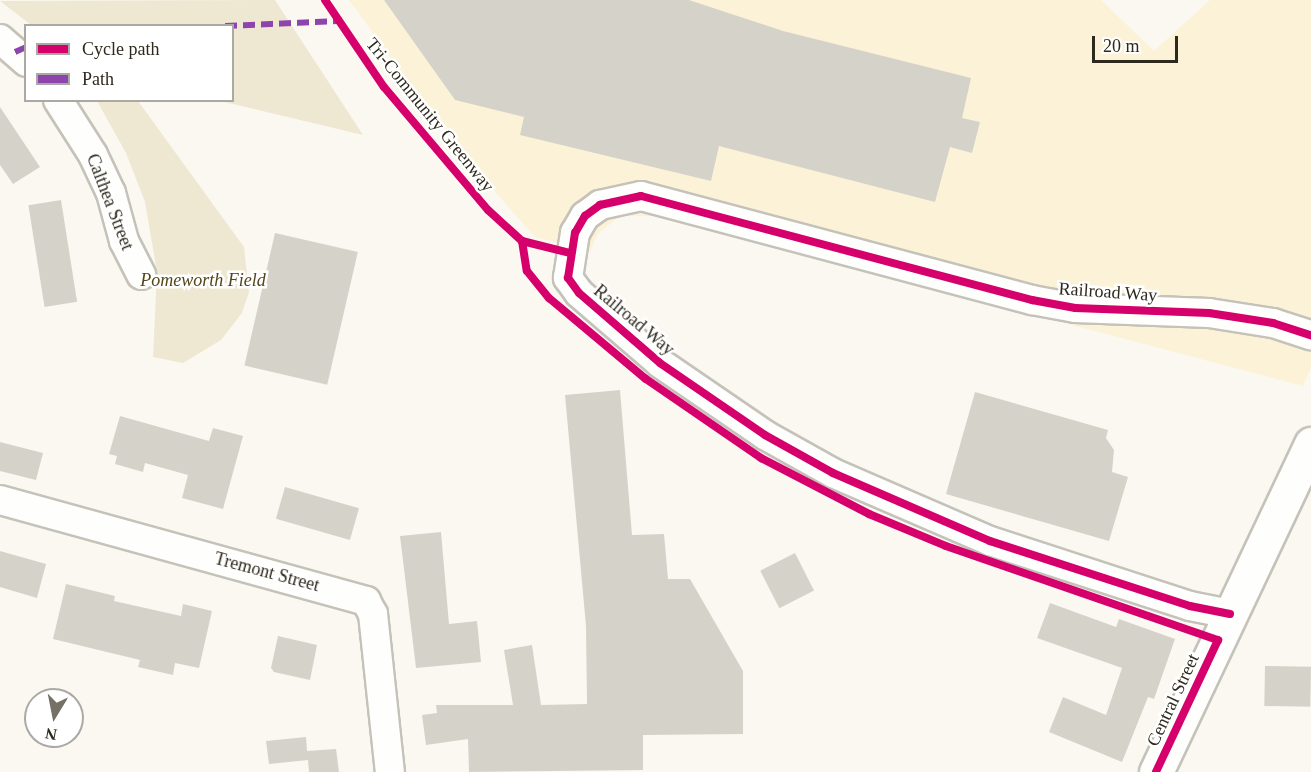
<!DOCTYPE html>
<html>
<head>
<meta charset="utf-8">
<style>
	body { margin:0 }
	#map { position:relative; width:1311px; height:772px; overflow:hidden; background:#faf8f1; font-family:"Times New Roman",serif }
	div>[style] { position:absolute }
	.built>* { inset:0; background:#fbf2d8 }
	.green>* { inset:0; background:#eee8d2 }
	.building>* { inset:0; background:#d5d3c9; transform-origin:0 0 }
	.roads { filter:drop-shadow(2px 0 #c5c2b9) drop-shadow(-2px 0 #c5c2b9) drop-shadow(0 2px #c5c2b9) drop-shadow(0 -2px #c5c2b9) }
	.minor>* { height:28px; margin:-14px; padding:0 14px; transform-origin:14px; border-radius:14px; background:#fefefd }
	.tertiary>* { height:33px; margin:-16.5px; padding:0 16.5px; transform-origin:16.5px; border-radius:16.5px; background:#fefefd }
	.quiet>* { height:6px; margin-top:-3px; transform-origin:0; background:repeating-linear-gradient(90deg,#8e44ad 0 12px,transparent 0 18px) }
	.cycleway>* { height:8px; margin:-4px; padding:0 4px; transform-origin:4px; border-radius:4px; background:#d6006c }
	span { translate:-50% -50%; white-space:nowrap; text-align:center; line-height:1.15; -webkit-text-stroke:5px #fff; paint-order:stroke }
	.street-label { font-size:18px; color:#2d291c }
	.park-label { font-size:18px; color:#53461a; font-style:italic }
	.legend { position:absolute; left:24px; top:24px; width:210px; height:78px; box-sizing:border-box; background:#fff; border:2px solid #aba9a4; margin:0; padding:8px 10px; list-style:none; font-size:18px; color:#2d291c }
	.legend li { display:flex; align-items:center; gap:12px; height:30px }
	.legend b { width:30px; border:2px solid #aba9a4 }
	.north { position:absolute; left:24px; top:688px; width:60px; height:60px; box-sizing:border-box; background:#fff; border:2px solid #aba9a4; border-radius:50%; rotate:190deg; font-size:16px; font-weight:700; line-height:24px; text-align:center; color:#2d291c }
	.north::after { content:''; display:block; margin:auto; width:21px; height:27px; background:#757167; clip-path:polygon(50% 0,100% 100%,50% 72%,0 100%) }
	.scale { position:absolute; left:1092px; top:36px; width:86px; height:27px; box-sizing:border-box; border:3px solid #2d291c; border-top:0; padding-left:8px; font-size:18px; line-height:21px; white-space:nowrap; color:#2d291c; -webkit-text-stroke:4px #fff; paint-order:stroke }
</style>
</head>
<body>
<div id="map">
	<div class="built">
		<div style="clip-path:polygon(349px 0,1101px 0,1154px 51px,1210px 0,1311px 0,1311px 368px,1303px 386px,658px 216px,620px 216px,598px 234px,590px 251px,535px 237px,459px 151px)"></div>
	</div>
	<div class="green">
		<div style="clip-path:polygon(275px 0,363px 135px,220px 101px,232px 100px,232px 26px,31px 25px,0 1px)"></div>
		<div style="clip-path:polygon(97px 101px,138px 101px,244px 247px,249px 292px,242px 313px,221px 340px,183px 363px,153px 357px,157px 272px,145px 202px,126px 153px)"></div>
	</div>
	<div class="building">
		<div style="clip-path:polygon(384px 0,689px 0,783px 31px,971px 78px,962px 118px,980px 122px,972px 153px,950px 147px,935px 202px,719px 146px,711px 181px,520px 135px,524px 117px,455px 100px)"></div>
		<div style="clip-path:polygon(0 107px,40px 167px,13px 184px,0 165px)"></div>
		<div style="left:61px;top:200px;width:103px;height:33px;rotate:81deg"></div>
		<div style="left:275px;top:233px;width:85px;height:136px;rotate:13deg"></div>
		<div style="clip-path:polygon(620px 390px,632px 535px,664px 534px,668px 579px,690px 579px,743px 671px,743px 734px,643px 735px,643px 770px,469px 772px,468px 739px,426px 745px,422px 715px,437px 713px,436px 705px,513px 705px,504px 650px,532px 645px,541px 705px,587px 704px,586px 626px,565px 395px)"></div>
		<div style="clip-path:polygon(975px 392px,1108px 430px,1106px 438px,1114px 450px,1112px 472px,1128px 477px,1109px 541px,946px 494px)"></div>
		<div style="clip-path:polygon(120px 416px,209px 441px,213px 428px,243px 436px,223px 509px,182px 498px,188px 475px,145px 463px,143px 472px,115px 464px,117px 456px,109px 454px)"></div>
		<div style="clip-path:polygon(0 442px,43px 453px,36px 480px,0 471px)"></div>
		<div style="left:285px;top:487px;width:77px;height:33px;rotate:16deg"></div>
		<div style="clip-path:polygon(441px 532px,449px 624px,477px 621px,481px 662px,416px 668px,400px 536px)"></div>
		<div style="clip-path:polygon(0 551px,46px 564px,37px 598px,0 587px)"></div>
		<div style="left:795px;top:553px;width:42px;height:39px;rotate:63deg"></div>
		<div style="clip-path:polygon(66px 584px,115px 596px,114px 601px,181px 616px,183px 604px,212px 611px,199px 668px,175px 663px,173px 675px,138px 667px,140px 660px,53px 639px)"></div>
		<div style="clip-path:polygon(1050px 603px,1116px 627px,1119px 619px,1175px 639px,1154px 699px,1148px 697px,1122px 762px,1049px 732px,1063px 697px,1106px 715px,1122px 668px,1037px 638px)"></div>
		<div style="clip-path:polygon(278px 636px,317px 645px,310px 680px,274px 672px,271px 668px)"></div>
		<div style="left:1265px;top:666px;width:46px;height:40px;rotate:1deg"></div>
		<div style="clip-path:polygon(306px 737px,307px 751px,336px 749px,339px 772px,309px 772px,308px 760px,269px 764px,266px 741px)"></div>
	</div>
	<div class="roads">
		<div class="minor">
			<div style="left:0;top:39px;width:35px;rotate:41deg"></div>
			<div style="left:58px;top:100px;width:65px;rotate:57.5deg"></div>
			<div style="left:93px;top:155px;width:42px;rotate:64.7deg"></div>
			<div style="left:111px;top:193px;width:50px;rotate:74.8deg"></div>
			<div style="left:124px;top:241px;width:38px;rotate:63deg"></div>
			<div style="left:0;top:500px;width:380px;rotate:15.4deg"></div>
			<div style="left:366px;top:601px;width:15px;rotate:62deg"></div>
			<div style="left:373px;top:614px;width:159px;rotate:83.9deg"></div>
			<div style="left:1230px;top:614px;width:41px;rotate:-168.7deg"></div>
			<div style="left:1190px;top:606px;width:210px;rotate:-162deg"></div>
			<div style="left:990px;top:541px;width:171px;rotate:-156.6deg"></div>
			<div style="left:833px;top:473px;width:78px;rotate:-150.8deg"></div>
			<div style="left:765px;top:435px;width:127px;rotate:-145.6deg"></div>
			<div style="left:660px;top:363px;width:107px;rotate:-139.2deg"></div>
			<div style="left:579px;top:293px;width:19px;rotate:-126deg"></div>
			<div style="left:568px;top:278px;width:46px;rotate:-81.2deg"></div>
			<div style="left:575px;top:233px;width:20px;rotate:-60deg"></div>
			<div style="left:585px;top:216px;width:19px;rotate:-36deg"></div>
			<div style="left:600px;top:205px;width:42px;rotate:-12.4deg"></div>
			<div style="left:641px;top:196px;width:405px;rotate:14.9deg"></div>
			<div style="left:1032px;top:300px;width:44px;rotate:10.5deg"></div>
			<div style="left:1075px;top:308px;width:134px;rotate:2.1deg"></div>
			<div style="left:1209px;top:313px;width:65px;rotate:8.9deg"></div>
			<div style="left:1273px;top:323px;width:40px;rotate:18deg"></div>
		</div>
		<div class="tertiary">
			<div style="left:1156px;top:772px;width:363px;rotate:-64.7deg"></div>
		</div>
	</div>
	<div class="quiet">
		<div style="left:225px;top:26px;width:113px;rotate:-2.5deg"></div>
		<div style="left:15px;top:52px;width:12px;rotate:-24deg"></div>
	</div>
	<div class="cycleway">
		<div style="left:325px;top:0;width:105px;rotate:55.9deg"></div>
		<div style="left:384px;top:87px;width:161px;rotate:49.8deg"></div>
		<div style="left:488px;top:210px;width:46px;rotate:42.4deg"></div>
		<div style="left:522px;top:241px;width:49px;rotate:14deg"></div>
		<div style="left:522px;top:241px;width:30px;rotate:81deg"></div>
		<div style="left:527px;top:271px;width:35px;rotate:51deg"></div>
		<div style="left:549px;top:298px;width:126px;rotate:39.9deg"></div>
		<div style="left:646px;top:379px;width:140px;rotate:34.5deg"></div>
		<div style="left:761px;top:458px;width:122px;rotate:27.4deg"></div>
		<div style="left:869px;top:514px;width:83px;rotate:22.6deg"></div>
		<div style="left:946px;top:546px;width:288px;rotate:19.1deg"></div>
		<div style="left:1218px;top:640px;width:146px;rotate:115.2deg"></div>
		<div style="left:1230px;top:614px;width:41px;rotate:-168.7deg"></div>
		<div style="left:1190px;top:606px;width:210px;rotate:-162deg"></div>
		<div style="left:990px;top:541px;width:171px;rotate:-156.6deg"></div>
		<div style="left:833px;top:473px;width:78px;rotate:-150.8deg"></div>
		<div style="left:765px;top:435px;width:127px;rotate:-145.6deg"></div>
		<div style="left:660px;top:363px;width:107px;rotate:-139.2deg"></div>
		<div style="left:579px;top:293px;width:19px;rotate:-126deg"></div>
		<div style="left:568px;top:278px;width:46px;rotate:-81.2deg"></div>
		<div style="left:575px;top:233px;width:20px;rotate:-60deg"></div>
		<div style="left:585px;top:216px;width:19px;rotate:-36deg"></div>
		<div style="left:600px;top:205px;width:42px;rotate:-12.4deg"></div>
		<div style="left:641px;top:196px;width:405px;rotate:14.9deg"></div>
		<div style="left:1032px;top:300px;width:44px;rotate:10.5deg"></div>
		<div style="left:1075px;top:308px;width:134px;rotate:2.1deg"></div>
		<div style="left:1209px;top:313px;width:65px;rotate:8.9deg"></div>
		<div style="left:1273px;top:323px;width:40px;rotate:18deg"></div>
	</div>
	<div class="street-label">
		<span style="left:430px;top:115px;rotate:51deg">Tri-Community Greenway</span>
		<span style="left:110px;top:202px;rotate:69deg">Calthea Street</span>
		<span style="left:1108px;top:292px;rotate:4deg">Railroad Way</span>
		<span style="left:634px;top:320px;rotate:40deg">Railroad Way</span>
		<span style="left:267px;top:572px;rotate:15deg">Tremont Street</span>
		<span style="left:1173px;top:700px;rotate:-65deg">Central Street</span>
	</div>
	<div class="park-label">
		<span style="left:203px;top:280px">Pomeworth Field</span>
	</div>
	<ul class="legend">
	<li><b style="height:8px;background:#d6006c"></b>Cycle path</li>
	<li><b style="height:8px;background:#8e44ad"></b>Path</li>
	</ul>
	<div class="north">N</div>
	<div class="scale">20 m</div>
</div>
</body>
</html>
